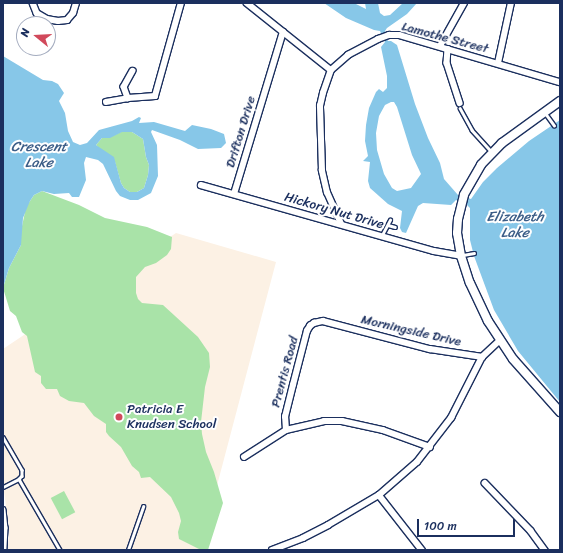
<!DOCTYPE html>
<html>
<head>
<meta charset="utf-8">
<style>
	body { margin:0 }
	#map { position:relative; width:563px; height:553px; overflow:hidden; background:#fff; font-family:Sriracha,sans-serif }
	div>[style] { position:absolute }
	.built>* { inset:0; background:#fcf1e4 }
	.green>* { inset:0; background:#a9e3a8; transform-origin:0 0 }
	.water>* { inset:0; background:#87c7e8 }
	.roads { filter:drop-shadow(1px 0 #1b2f5e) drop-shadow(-1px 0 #1b2f5e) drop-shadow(0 1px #1b2f5e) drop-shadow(0 -1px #1b2f5e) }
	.service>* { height:2.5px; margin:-1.25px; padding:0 1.25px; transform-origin:1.25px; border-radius:1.25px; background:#fff }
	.minor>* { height:5.5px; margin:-2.75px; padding:0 2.75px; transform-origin:2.75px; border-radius:2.75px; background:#fff }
	.secondary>* { height:8px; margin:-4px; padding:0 4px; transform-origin:4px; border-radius:4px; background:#fff }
	.dots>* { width:11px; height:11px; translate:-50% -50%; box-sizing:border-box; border:2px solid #fff; border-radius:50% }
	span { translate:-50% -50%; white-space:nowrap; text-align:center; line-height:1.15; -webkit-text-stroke:4px #fff; paint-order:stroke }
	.street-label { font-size:13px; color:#1b2f5e }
	.poi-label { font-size:13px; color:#1b2f5e }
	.left { translate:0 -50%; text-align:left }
	.water-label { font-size:14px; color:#3b5d87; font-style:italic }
	.frame { position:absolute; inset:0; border:4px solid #1b2f5e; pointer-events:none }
	.north { position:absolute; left:16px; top:16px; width:40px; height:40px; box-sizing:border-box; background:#fff; border:1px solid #a4acbf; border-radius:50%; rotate:288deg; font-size:11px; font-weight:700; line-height:16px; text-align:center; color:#1b2f5e }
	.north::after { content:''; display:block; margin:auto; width:14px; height:18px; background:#d1495b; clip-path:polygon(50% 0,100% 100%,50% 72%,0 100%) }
	.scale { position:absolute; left:417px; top:519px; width:98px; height:18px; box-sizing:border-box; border:2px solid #1b2f5e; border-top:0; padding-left:5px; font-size:12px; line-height:14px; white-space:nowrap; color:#1b2f5e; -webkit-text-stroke:3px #fff; paint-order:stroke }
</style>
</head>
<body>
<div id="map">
	<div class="built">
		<div style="clip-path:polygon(176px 233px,276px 262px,200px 550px,8px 550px,9px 527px,3px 485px,3px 349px)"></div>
	</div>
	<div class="green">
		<div style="clip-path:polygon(121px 132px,132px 132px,143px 139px,146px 157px,149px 165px,148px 175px,144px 188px,137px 192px,130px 192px,124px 188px,121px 183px,115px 162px,96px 145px,102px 138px,108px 138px)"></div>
		<div style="clip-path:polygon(42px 191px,79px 205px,105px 218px,147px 227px,172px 237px,171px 249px,167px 255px,156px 263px,145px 267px,136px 277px,136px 293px,138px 299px,142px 303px,163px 305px,198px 337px,209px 353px,210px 367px,205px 387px,201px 422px,202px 434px,206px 452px,214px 472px,223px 503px,208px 550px,201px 550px,179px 539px,178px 532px,181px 521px,179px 513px,171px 497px,150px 477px,141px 478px,139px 472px,132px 466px,121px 447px,109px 436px,106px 432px,106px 424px,94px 416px,84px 403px,69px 401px,60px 396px,57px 389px,46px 389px,41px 383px,41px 376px,35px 372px,27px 336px,22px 332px,16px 316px,10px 311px,3px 288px,9px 268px,21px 245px,21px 231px,26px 207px,34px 195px)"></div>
		<div style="left:64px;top:491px;width:24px;height:15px;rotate:62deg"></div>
	</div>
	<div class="water">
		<div style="clip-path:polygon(evenodd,324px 3px,354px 3px,366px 9px,365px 3px,378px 3px,380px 13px,384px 16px,390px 15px,403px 3px,417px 3px,407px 14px,387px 28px,385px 31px,388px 41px,391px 41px,397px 45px,415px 104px,428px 138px,440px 163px,444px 179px,458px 195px,471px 199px,483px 182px,497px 168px,529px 141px,560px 120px,560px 402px,518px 351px,494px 310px,474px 256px,470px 240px,470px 208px,467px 205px,456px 200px,451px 205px,423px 203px,418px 206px,406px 233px,402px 232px,400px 228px,402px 211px,388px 204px,370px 188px,368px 181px,370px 162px,363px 161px,368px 156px,365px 141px,366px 125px,369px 108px,376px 92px,379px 89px,383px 92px,387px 88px,387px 76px,381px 47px,385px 42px,380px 31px,374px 30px,346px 18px,324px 3px,391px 102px,394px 102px,397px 107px,412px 155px,421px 174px,411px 188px,397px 191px,392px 188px,384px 174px,377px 150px,376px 133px,379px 116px,385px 105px,391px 102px)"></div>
		<div style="clip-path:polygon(evenodd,3px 56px,43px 80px,52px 81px,58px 84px,64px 93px,59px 101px,65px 113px,68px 131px,73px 142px,80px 145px,87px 143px,99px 130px,132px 121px,139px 117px,141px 118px,139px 123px,154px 122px,185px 131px,192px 125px,211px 129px,224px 134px,226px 143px,221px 148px,198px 149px,180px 140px,152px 130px,151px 132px,157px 145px,158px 176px,151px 193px,138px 200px,130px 200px,120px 196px,116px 191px,103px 164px,98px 160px,86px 157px,84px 163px,86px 180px,79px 197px,72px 197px,69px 193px,54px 194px,42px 191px,34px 195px,30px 201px,23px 218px,21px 245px,9px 268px,3px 288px,3px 56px,122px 132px,132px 132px,143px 139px,146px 157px,149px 165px,148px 175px,144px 188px,137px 192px,130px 192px,124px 188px,121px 183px,114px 157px,96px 145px,102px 138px,110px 138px,122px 132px)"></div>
	</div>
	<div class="roads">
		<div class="service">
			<div style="left:460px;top:108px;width:25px;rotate:61deg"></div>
			<div style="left:472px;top:130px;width:30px;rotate:48deg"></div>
			<div style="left:546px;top:114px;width:14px;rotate:54deg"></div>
			<div style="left:388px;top:225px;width:7px;rotate:16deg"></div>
			<div style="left:382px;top:235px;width:17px;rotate:-62deg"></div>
			<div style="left:463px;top:255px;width:11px;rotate:-10deg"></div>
			<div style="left:3px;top:437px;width:38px;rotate:60deg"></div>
			<div style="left:22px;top:470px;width:6px;rotate:90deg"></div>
			<div style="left:22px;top:476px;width:4px;rotate:135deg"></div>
			<div style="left:3px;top:487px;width:18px;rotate:-27deg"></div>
			<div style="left:19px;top:479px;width:82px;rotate:60deg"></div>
			<div style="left:128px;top:550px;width:46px;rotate:-70.8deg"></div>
		</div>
		<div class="minor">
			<div style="left:33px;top:3px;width:11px;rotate:68deg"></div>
			<div style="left:37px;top:13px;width:12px;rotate:31deg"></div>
			<div style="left:47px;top:19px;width:11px;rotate:10deg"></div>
			<div style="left:58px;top:21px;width:9px;rotate:-6deg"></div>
			<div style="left:67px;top:20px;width:9px;rotate:-49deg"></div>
			<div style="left:73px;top:13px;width:10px;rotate:-73deg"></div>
			<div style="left:247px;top:3px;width:107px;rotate:38.6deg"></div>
			<div style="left:440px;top:46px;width:49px;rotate:-60.8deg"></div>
			<div style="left:448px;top:49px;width:14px;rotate:94deg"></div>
			<div style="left:447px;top:63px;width:42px;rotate:72deg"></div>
			<div style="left:498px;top:63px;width:61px;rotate:-77.8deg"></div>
			<div style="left:133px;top:71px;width:18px;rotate:119deg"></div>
			<div style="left:124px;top:87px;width:12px;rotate:70deg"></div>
			<div style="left:128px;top:98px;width:27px;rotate:-4deg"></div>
			<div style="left:155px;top:96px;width:97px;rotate:-74.4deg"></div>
			<div style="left:106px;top:102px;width:22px;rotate:-10deg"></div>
			<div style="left:201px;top:185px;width:242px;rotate:15.8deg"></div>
			<div style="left:434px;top:251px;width:27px;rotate:10deg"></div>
			<div style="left:234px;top:194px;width:169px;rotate:-73.2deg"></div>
			<div style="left:341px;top:224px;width:34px;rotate:-114deg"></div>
			<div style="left:327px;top:193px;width:23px;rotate:-103deg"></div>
			<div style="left:322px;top:171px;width:65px;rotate:-91.8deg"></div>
			<div style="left:320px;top:106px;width:13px;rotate:-77deg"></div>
			<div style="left:323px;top:93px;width:24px;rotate:-71deg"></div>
			<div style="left:331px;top:70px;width:23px;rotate:-41deg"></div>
			<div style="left:348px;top:55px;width:34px;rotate:-28deg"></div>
			<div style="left:378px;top:39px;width:12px;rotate:-20deg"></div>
			<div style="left:389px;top:35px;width:10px"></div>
			<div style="left:399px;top:35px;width:168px;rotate:16.3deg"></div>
			<div style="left:286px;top:430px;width:13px;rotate:-94deg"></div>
			<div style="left:285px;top:417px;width:33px;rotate:-76deg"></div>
			<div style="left:293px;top:385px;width:56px;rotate:-75.5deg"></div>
			<div style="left:307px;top:331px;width:6px;rotate:-59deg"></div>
			<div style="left:310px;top:326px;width:5px;rotate:-37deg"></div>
			<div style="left:314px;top:323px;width:9px;rotate:-13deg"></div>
			<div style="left:323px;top:321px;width:111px;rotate:14.7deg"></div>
			<div style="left:430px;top:349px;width:53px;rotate:8.7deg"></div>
			<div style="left:482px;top:357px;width:23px;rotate:-43deg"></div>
			<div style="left:244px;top:457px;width:50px;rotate:-32.7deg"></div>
			<div style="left:286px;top:430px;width:39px;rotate:-13deg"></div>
			<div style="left:324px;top:421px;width:18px"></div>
			<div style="left:342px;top:421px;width:42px;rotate:12.4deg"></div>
			<div style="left:383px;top:430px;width:50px;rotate:19.9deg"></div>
			<div style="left:485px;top:483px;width:66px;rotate:46.2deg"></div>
			<div style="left:531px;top:531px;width:24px;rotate:54deg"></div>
			<div style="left:379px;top:495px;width:70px;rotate:52deg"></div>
			<div style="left:3px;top:510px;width:18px;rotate:84deg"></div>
			<div style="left:5px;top:528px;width:22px;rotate:93deg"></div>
			<div style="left:272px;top:550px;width:33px;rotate:-21deg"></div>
			<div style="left:303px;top:538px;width:28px;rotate:-27deg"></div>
			<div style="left:328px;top:525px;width:59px;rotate:-30.5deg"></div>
			<div style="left:379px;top:495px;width:50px;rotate:-41deg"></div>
			<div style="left:417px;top:462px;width:56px;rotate:-52.3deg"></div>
			<div style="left:451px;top:418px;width:68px;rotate:-63.1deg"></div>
		</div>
		<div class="secondary">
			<div style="left:560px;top:101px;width:72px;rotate:144.1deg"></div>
			<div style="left:502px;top:143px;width:30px;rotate:134deg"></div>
			<div style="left:481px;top:165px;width:34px;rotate:120deg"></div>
			<div style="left:464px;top:195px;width:25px;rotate:104deg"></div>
			<div style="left:458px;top:219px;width:14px;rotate:94deg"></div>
			<div style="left:457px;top:233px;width:23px;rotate:80deg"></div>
			<div style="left:461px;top:256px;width:28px;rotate:72deg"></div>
			<div style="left:470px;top:283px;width:42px;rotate:64.7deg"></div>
			<div style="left:488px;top:321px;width:45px;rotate:56.7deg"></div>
			<div style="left:513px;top:359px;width:71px;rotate:48.4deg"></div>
		</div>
	</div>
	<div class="dots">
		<div style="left:119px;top:417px;background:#d1495b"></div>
	</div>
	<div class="street-label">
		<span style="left:445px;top:38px;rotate:15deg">Lamothe Street</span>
		<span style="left:241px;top:132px;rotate:-73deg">Drifton Drive</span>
		<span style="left:334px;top:211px;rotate:16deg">Hickory Nut Drive</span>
		<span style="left:411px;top:331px;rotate:13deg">Morningside Drive</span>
		<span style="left:285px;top:372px;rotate:-75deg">Prentis Road</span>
	</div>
	<div class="poi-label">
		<span class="left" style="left:127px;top:417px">Patricia E<br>Knudsen School</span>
	</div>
	<div class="water-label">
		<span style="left:39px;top:155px">Crescent<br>Lake</span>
		<span style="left:515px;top:225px">Elizabeth<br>Lake</span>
	</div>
	<div class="frame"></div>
	<div class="north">N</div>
	<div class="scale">100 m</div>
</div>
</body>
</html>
